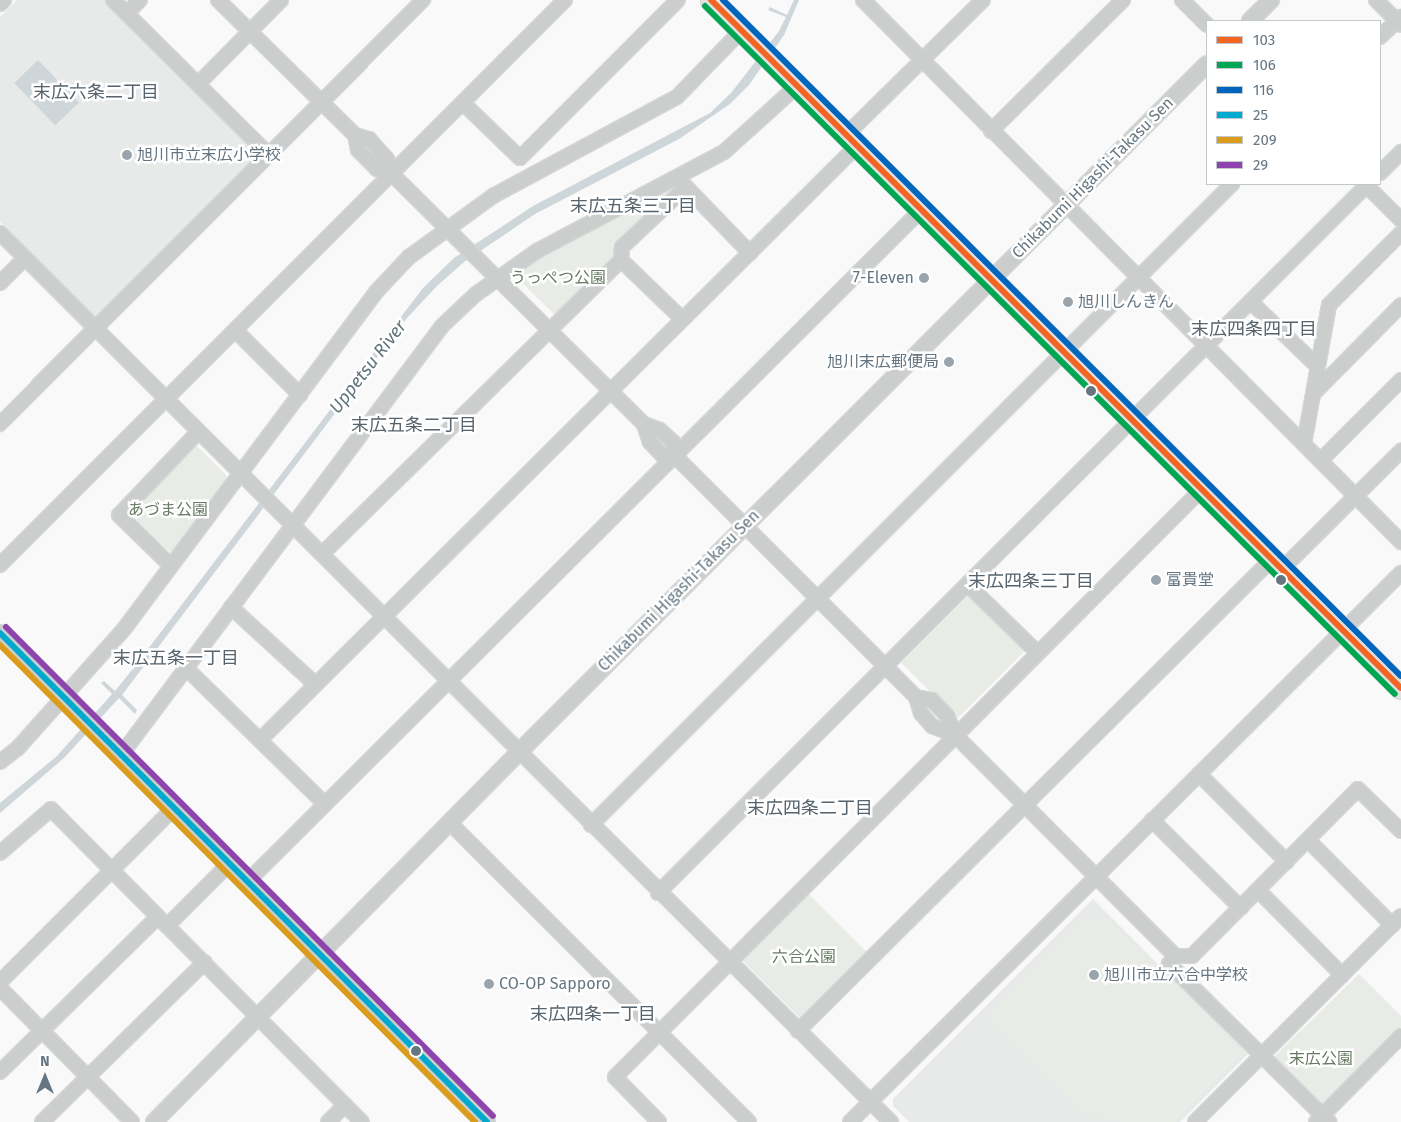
<!DOCTYPE html>
<html>
<head>
<meta charset="utf-8">
<style>
	body { margin:0 }
	#map { position:relative; width:1401px; height:1122px; overflow:hidden; background:#f9f9f9; font-family:"Fira Sans","Noto Sans JP",sans-serif }
	div>[style] { position:absolute }
	.built>* { inset:0; background:#e8e9e9 }
	.green>* { inset:0; background:#e8ebe6; transform-origin:0 0 }
	.water>* { inset:0; background:#ced6d9; transform-origin:0 0 }
	.roads { filter:drop-shadow(1px 0 #d5d6d7) drop-shadow(-1px 0 #d5d6d7) drop-shadow(0 1px #d5d6d7) drop-shadow(0 -1px #d5d6d7) }
	.minor>* { height:14px; margin:-7px; padding:0 7px; transform-origin:7px; border-radius:7px; background:#cccece }
	.tertiary>* { height:16px; margin:-8px; padding:0 8px; transform-origin:8px; border-radius:8px; background:#cccece }
	.primary>* { height:21px; margin:-10.5px; padding:0 10.5px; transform-origin:10.5px; border-radius:10.5px; background:#e0e1e1 }
	.bus-1>* { height:6px; margin:-3px; padding:0 3px; transform-origin:3px; border-radius:3px; background:#f26522 }
	.bus-2>* { height:6px; margin:-3px; padding:0 3px; transform-origin:3px; border-radius:3px; background:#00a651 }
	.bus-3>* { height:6px; margin:-3px; padding:0 3px; transform-origin:3px; border-radius:3px; background:#0065bd }
	.bus-4>* { height:6px; margin:-3px; padding:0 3px; transform-origin:3px; border-radius:3px; background:#00a9ce }
	.bus-5>* { height:6px; margin:-3px; padding:0 3px; transform-origin:3px; border-radius:3px; background:#da9c1a }
	.bus-6>* { height:6px; margin:-3px; padding:0 3px; transform-origin:3px; border-radius:3px; background:#8e44ad }
	.dots>* { width:14px; height:14px; translate:-50% -50%; box-sizing:border-box; border:2px solid #fff; border-radius:50% }
	span { translate:-50% -50%; white-space:nowrap; text-align:center; line-height:1.15; -webkit-text-stroke:5px #fff; paint-order:stroke }
	.poi-label { font-size:16px; color:#657682 }
	.left { translate:0 -50%; text-align:left }
	.right { translate:-100% -50%; text-align:right }
	.street-label { font-size:16px; color:#657682 }
	.park-label { font-size:16px; color:#687a64 }
	.neighbourhood-label { font-size:18px; color:#57646d }
	.water-label { font-size:18px; color:#60757c; font-style:italic }
	.legend { position:absolute; left:1206px; top:20px; width:175px; height:165px; box-sizing:border-box; background:#fff; border:1px solid #c1c8cd; margin:0; padding:6px 9px; list-style:none; font-size:15px; color:#657682 }
	.legend li { display:flex; align-items:center; gap:10px; height:25px }
	.legend b { width:25px; border:1px solid #c1c8cd }
	.north { position:absolute; left:20px; top:1052px; width:50px; height:50px; -webkit-text-stroke:4px #fff; paint-order:stroke; rotate:0deg; font-size:14px; font-weight:700; line-height:20px; text-align:center; color:#657682 }
	.north::after { content:''; display:block; margin:auto; width:18px; height:22px; background:#657682; clip-path:polygon(50% 0,100% 100%,50% 72%,0 100%) }
</style>
</head>
<body>
<div id="map">
	<div class="built">
		<div style="clip-path:polygon(17px 0,106px 0,254px 150px,254px 160px,100px 317px,95px 317px,0 222px,0 17px)"></div>
		<div style="clip-path:polygon(1093px 899px,1248px 1054px,1180px 1122px,909px 1122px,893px 1106px,893px 1099px)"></div>
	</div>
	<div class="green">
		<div style="clip-path:polygon(673px 185px,676px 189px,618px 242px,612px 265px,557px 317px,513px 274px,543px 254px)"></div>
		<div style="clip-path:polygon(195px 444px,226px 475px,227px 483px,172px 554px,129px 515px,129px 509px)"></div>
		<div style="left:972px;top:592px;width:79px;height:100px;rotate:45deg"></div>
		<div style="left:809px;top:894px;width:83px;height:94px;rotate:45deg"></div>
		<div style="clip-path:polygon(1082px 919px,1110px 919px,1245px 1052px,1175px 1122px,1116px 1122px,1084px 1112px,985px 1018px)"></div>
		<div style="clip-path:polygon(1359px 974px,1401px 1016px,1401px 1027px,1321px 1107px,1273px 1058px)"></div>
	</div>
	<div class="water">
		<div style="clip-path:polygon(794px 0,799px 0,784px 35px,749px 85px,730px 104px,679px 139px,535px 214px,464px 262px,437px 286px,407px 318px,122px 695px,137px 710px,135px 714px,119px 698px,64px 758px,0 813px,0 803px,57px 756px,112px 694px,101px 683px,104px 681px,115px 691px,135px 666px,423px 288px,454px 258px,533px 206px,710px 113px,731px 93px,779px 31px,786px 17px,768px 10px,770px 7px,787px 15px)"></div>
		<div style="left:38px;top:60px;width:59px;height:33px;rotate:46deg"></div>
	</div>
	<div class="roads">
		<div class="minor">
			<div style="left:113px;top:0;width:220px;rotate:44.8deg"></div>
			<div style="left:218px;top:0;width:192px;rotate:44.6deg"></div>
			<div style="left:355px;top:135px;width:15px;rotate:16deg"></div>
			<div style="left:369px;top:139px;width:27px;rotate:48deg"></div>
			<div style="left:387px;top:159px;width:16px;rotate:72deg"></div>
			<div style="left:392px;top:174px;width:16px;rotate:-162deg"></div>
			<div style="left:377px;top:169px;width:27px;rotate:-135deg"></div>
			<div style="left:358px;top:150px;width:15px;rotate:-101deg"></div>
			<div style="left:863px;top:0;width:764px;rotate:45.21deg"></div>
			<div style="left:1182px;top:0;width:35px;rotate:45deg"></div>
			<div style="left:1376px;top:0;width:35px;rotate:45deg"></div>
			<div style="left:0;top:4px;width:6px;rotate:-45deg"></div>
			<div style="left:127px;top:13px;width:18px;rotate:-45deg"></div>
			<div style="left:1380px;top:37px;width:29px;rotate:-44deg"></div>
			<div style="left:198px;top:84px;width:118px;rotate:-45.3deg"></div>
			<div style="left:463px;top:103px;width:79px;rotate:44deg"></div>
			<div style="left:520px;top:158px;width:223px;rotate:-45deg"></div>
			<div style="left:991px;top:131px;width:186px;rotate:-44.8deg"></div>
			<div style="left:846px;top:135px;width:192px;rotate:-44.6deg"></div>
			<div style="left:1380px;top:173px;width:30px;rotate:-45deg"></div>
			<div style="left:392px;top:174px;width:355px;rotate:44.8deg"></div>
			<div style="left:644px;top:424px;width:17px;rotate:21deg"></div>
			<div style="left:660px;top:430px;width:19px;rotate:43deg"></div>
			<div style="left:674px;top:443px;width:13px;rotate:86deg"></div>
			<div style="left:678px;top:177px;width:13px;rotate:51deg"></div>
			<div style="left:686px;top:187px;width:88px;rotate:136.8deg"></div>
			<div style="left:622px;top:247px;width:13px;rotate:94deg"></div>
			<div style="left:621px;top:260px;width:85px;rotate:44deg"></div>
			<div style="left:1365px;top:184px;width:51px;rotate:45deg"></div>
			<div style="left:686px;top:187px;width:92px;rotate:45.9deg"></div>
			<div style="left:0;top:233px;width:1259px;rotate:44.94deg"></div>
			<div style="left:0;top:283px;width:34px;rotate:-45deg"></div>
			<div style="left:1251px;top:302px;width:92px;rotate:44.1deg"></div>
			<div style="left:235px;top:330px;width:92px;rotate:45deg"></div>
			<div style="left:1313px;top:394px;width:125px;rotate:-45.3deg"></div>
			<div style="left:0;top:424px;width:599px;rotate:-45.07deg"></div>
			<div style="left:644px;top:424px;width:19px;rotate:72deg"></div>
			<div style="left:650px;top:442px;width:18px;rotate:47deg"></div>
			<div style="left:662px;top:455px;width:13px;rotate:4deg"></div>
			<div style="left:675px;top:456px;width:341px;rotate:45deg"></div>
			<div style="left:916px;top:697px;width:17px;rotate:73deg"></div>
			<div style="left:921px;top:713px;width:17px;rotate:50deg"></div>
			<div style="left:932px;top:726px;width:25px;rotate:21deg"></div>
			<div style="left:1304px;top:444px;width:141px;rotate:-79.8deg"></div>
			<div style="left:1329px;top:305px;width:102px;rotate:-45deg"></div>
			<div style="left:1321px;top:460px;width:113px;rotate:-45deg"></div>
			<div style="left:322px;top:554px;width:419px;rotate:-44.5deg"></div>
			<div style="left:0;top:565px;width:799px;rotate:-45deg"></div>
			<div style="left:171px;top:566px;width:73px;rotate:-135.6deg"></div>
			<div style="left:119px;top:515px;width:115px;rotate:-46.4deg"></div>
			<div style="left:1282px;top:569px;width:168px;rotate:-44.8deg"></div>
			<div style="left:968px;top:585px;width:96px;rotate:44.2deg"></div>
			<div style="left:231px;top:607px;width:114px;rotate:42.5deg"></div>
			<div style="left:186px;top:668px;width:194px;rotate:44.4deg"></div>
			<div style="left:916px;top:697px;width:16px;rotate:11deg"></div>
			<div style="left:932px;top:700px;width:22px;rotate:47deg"></div>
			<div style="left:947px;top:716px;width:21px;rotate:67deg"></div>
			<div style="left:955px;top:735px;width:312px;rotate:45.1deg"></div>
			<div style="left:1175px;top:956px;width:17px"></div>
			<div style="left:1192px;top:956px;width:235px;rotate:-45.2deg"></div>
			<div style="left:1358px;top:789px;width:60px;rotate:44.3deg"></div>
			<div style="left:260px;top:740px;width:842px;rotate:-44.86deg"></div>
			<div style="left:121px;top:755px;width:536px;rotate:-53.19deg"></div>
			<div style="left:442px;top:326px;width:47px;rotate:-43.3deg"></div>
			<div style="left:476px;top:294px;width:75px;rotate:-35.2deg"></div>
			<div style="left:537px;top:251px;width:212px;rotate:-27.9deg"></div>
			<div style="left:724px;top:152px;width:98px;rotate:-42.1deg"></div>
			<div style="left:0;top:762px;width:23px;rotate:-38deg"></div>
			<div style="left:18px;top:748px;width:159px;rotate:-48.3deg"></div>
			<div style="left:124px;top:629px;width:421px;rotate:-53.2deg"></div>
			<div style="left:376px;top:292px;width:48px;rotate:-46.7deg"></div>
			<div style="left:409px;top:257px;width:104px;rotate:-36deg"></div>
			<div style="left:493px;top:196px;width:209px;rotate:-28.3deg"></div>
			<div style="left:677px;top:97px;width:93px;rotate:-45.9deg"></div>
			<div style="left:1199px;top:774px;width:124px;rotate:45deg"></div>
			<div style="left:1152px;top:820px;width:125px;rotate:44.7deg"></div>
			<div style="left:449px;top:822px;width:424px;rotate:45deg"></div>
			<div style="left:591px;top:825px;width:907px;rotate:-45deg"></div>
			<div style="left:1308px;top:840px;width:120px;rotate:45.3deg"></div>
			<div style="left:0;top:853px;width:67px;rotate:-40.8deg"></div>
			<div style="left:51px;top:809px;width:441px;rotate:45.2deg"></div>
			<div style="left:248px;top:881px;width:950px;rotate:-44.91deg"></div>
			<div style="left:1258px;top:890px;width:120px;rotate:45.3deg"></div>
			<div style="left:658px;top:893px;width:1003px;rotate:-44.96deg"></div>
			<div style="left:167px;top:926px;width:89px;rotate:-45deg"></div>
			<div style="left:1175px;top:956px;width:10px;rotate:127deg"></div>
			<div style="left:1169px;top:964px;width:225px;rotate:44.6deg"></div>
			<div style="left:0;top:982px;width:246px;rotate:-45deg"></div>
			<div style="left:0;top:988px;width:188px;rotate:45.4deg"></div>
			<div style="left:798px;top:1031px;width:670px;rotate:-44.88deg"></div>
			<div style="left:0;top:1072px;width:221px;rotate:-44.5deg"></div>
			<div style="left:42px;top:1122px;width:228px;rotate:-44.5deg"></div>
			<div style="left:328px;top:1122px;width:24px;rotate:-45deg"></div>
			<div style="left:659px;top:1122px;width:63px;rotate:-134.4deg"></div>
			<div style="left:615px;top:1077px;width:831px;rotate:-45.05deg"></div>
			<div style="left:850px;top:1122px;width:778px;rotate:-44.9deg"></div>
			<div style="left:1195px;top:1122px;width:291px;rotate:-45deg"></div>
			<div style="left:1316px;top:1122px;width:121px;rotate:-45.3deg"></div>
		</div>
		<div class="tertiary">
			<div style="left:1250px;top:21px;width:30px;rotate:-45deg"></div>
			<div style="left:0;top:633px;width:690px;rotate:45.12deg"></div>
			<div style="left:154px;top:1122px;width:532px;rotate:-45.38deg"></div>
			<div style="left:528px;top:743px;width:960px;rotate:-45deg"></div>
		</div>
		<div class="primary">
			<div style="left:711px;top:0;width:974px;rotate:44.92deg"></div>
		</div>
	</div>
	<div class="bus-1">
		<div style="left:711px;top:0;width:974px;rotate:44.92deg"></div>
	</div>
	<div class="bus-2">
		<div style="left:705px;top:6px;width:974px;rotate:44.92deg"></div>
	</div>
	<div class="bus-3">
		<div style="left:723px;top:0;width:957px;rotate:44.92deg"></div>
	</div>
	<div class="bus-4">
		<div style="left:0;top:633px;width:690px;rotate:45.12deg"></div>
	</div>
	<div class="bus-5">
		<div style="left:0;top:645px;width:673px;rotate:45.12deg"></div>
	</div>
	<div class="bus-6">
		<div style="left:6px;top:627px;width:690px;rotate:45.12deg"></div>
	</div>
	<div class="dots">
		<div style="left:127px;top:155px;background:#99a4ac"></div>
		<div style="left:924px;top:278px;background:#99a4ac"></div>
		<div style="left:1068px;top:302px;background:#99a4ac"></div>
		<div style="left:949px;top:362px;background:#99a4ac"></div>
		<div style="left:1091px;top:391px;background:#657682"></div>
		<div style="left:1156px;top:580px;background:#99a4ac"></div>
		<div style="left:1281px;top:580px;background:#657682"></div>
		<div style="left:1094px;top:975px;background:#99a4ac"></div>
		<div style="left:489px;top:984px;background:#99a4ac"></div>
		<div style="left:416px;top:1051px;background:#657682"></div>
	</div>
	<div class="poi-label">
		<span class="left" style="left:137px;top:155px">旭川市立末広小学校</span>
		<span class="right" style="left:914px;top:278px">7-Eleven</span>
		<span class="left" style="left:1078px;top:302px">旭川しんきん</span>
		<span class="right" style="left:939px;top:362px">旭川末広郵便局</span>
		<span class="left" style="left:1166px;top:580px">富貴堂</span>
		<span class="left" style="left:1104px;top:975px">旭川市立六合中学校</span>
		<span class="left" style="left:499px;top:984px">CO-OP Sapporo</span>
	</div>
	<div class="street-label">
		<span style="left:1093px;top:178px;rotate:-45deg">Chikabumi Higashi-Takasu Sen</span>
		<span style="left:679px;top:591px;rotate:-45deg">Chikabumi Higashi-Takasu Sen</span>
	</div>
	<div class="park-label">
		<span style="left:558px;top:278px">うっぺつ公園</span>
		<span style="left:168px;top:510px">あづま公園</span>
		<span style="left:804px;top:957px">六合公園</span>
		<span style="left:1321px;top:1059px">末広公園</span>
	</div>
	<div class="neighbourhood-label">
		<span style="left:96px;top:92px">末広六条二丁目</span>
		<span style="left:633px;top:206px">末広五条三丁目</span>
		<span style="left:1254px;top:329px">末広四条四丁目</span>
		<span style="left:414px;top:425px">末広五条二丁目</span>
		<span style="left:1031px;top:581px">末広四条三丁目</span>
		<span style="left:176px;top:658px">末広五条一丁目</span>
		<span style="left:810px;top:808px">末広四条二丁目</span>
		<span style="left:593px;top:1014px">末広四条一丁目</span>
	</div>
	<div class="water-label">
		<span style="left:368px;top:367px;rotate:-52deg">Uppetsu River</span>
	</div>
	<ul class="legend">
	<li><b style="height:6px;background:#f26522"></b>103</li>
	<li><b style="height:6px;background:#00a651"></b>106</li>
	<li><b style="height:6px;background:#0065bd"></b>116</li>
	<li><b style="height:6px;background:#00a9ce"></b>25</li>
	<li><b style="height:6px;background:#da9c1a"></b>209</li>
	<li><b style="height:6px;background:#8e44ad"></b>29</li>
	</ul>
	<div class="north">N</div>
</div>
</body>
</html>
